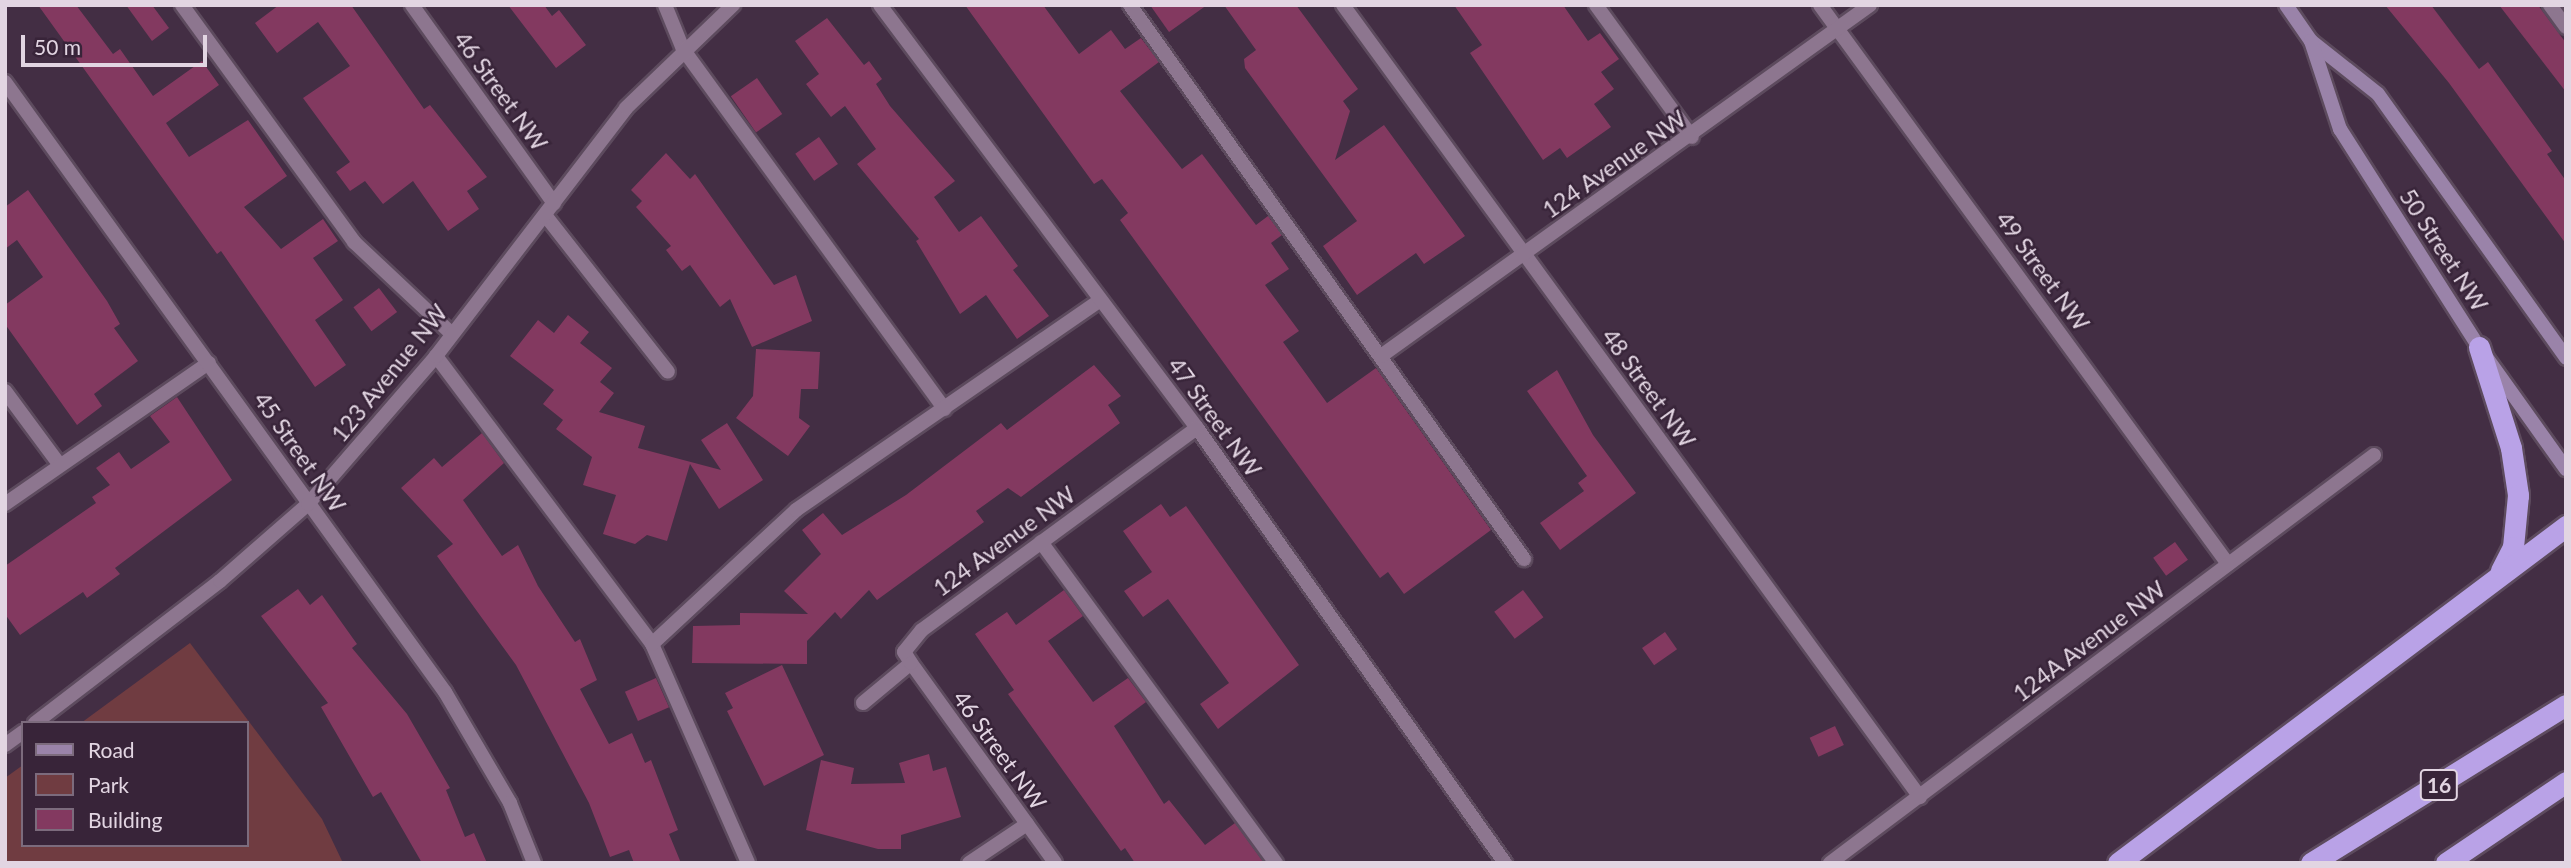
<!DOCTYPE html>
<html>
<head>
<meta charset="utf-8">
<style>
	body { margin:0 }
	#map { position:relative; width:2571px; height:868px; overflow:hidden; background:#432e44; font-family:Lato,sans-serif }
	div>[style] { position:absolute }
	.green>* { inset:0; background:#703c41 }
	.building>* { inset:0; background:#833960; transform-origin:0 0 }
	.roads { filter:drop-shadow(2px 0 #5d4b5e) drop-shadow(-2px 0 #5d4b5e) drop-shadow(0 2px #5d4b5e) drop-shadow(0 -2px #5d4b5e) }
	.service>* { height:14px; margin:-7px; padding:0 7px; transform-origin:7px; border-radius:7px; background:#8d768f }
	.minor>* { height:14px; margin:-7px; padding:0 7px; transform-origin:7px; border-radius:7px; background:#8d768f }
	.secondary>* { height:14px; margin:-7px; padding:0 7px; transform-origin:7px; border-radius:7px; background:#9a83a9 }
	.motorway>* { height:21px; margin:-10.5px; padding:0 10.5px; transform-origin:10.5px; border-radius:10.5px; background:#b9a2e7 }
	span { translate:-50% -50%; white-space:nowrap; text-align:center; line-height:1.15; -webkit-text-stroke:5px #382439; paint-order:stroke }
	.shield-label span { padding:2px 5px; background:#382439; border:2px solid; border-radius:5px; -webkit-text-stroke-width:0 }
	.shield-label { font-size:21px; color:#e2d5e2; font-weight:700 }
	.street-label { font-size:23px; color:#e2d5e2 }
	.frame { position:absolute; inset:0; border:7px solid #e2d5e2; pointer-events:none }
	.legend { position:absolute; left:21px; top:721px; width:228px; height:126px; box-sizing:border-box; background:#382439; border:2px solid #7c6b7d; margin:0; padding:9px 12px; list-style:none; font-size:21px; color:#e2d5e2 }
	.legend li { display:flex; align-items:center; gap:14px; height:35px }
	.legend b { width:35px; border:2px solid #7c6b7d }
	.scale { position:absolute; left:21px; top:35px; width:186px; height:32px; box-sizing:border-box; border:4px solid #e2d5e2; border-top:0; padding-left:9px; font-size:21px; line-height:24px; white-space:nowrap; color:#e2d5e2; -webkit-text-stroke:5px #382439; paint-order:stroke }
</style>
</head>
<body>
<div id="map">
	<div class="green">
		<div style="clip-path:polygon(190px 643px,322px 819px,343px 863px,5px 863px,5px 778px,23px 765px,23px 845px,247px 845px,247px 723px,81px 723px)"></div>
	</div>
	<div class="building">
		<div style="clip-path:polygon(38px 5px,76px 5px,113px 54px,120px 49px,153px 96px,202px 61px,219px 85px,166px 123px,189px 157px,248px 120px,287px 176px,244px 207px,281px 249px,323px 219px,338px 241px,313px 258px,343px 300px,315px 320px,346px 365px,315px 387px,221px 251px,217px 254px)"></div>
		<div style="clip-path:polygon(126px 5px,152px 5px,169px 28px,152px 41px)"></div>
		<div style="clip-path:polygon(279px 5px,351px 5px,424px 109px,430px 105px,487px 177px,467px 191px,479px 209px,448px 231px,413px 181px,383px 204px,365px 181px,350px 191px,336px 172px,350px 162px,303px 98px,350px 66px,318px 22px,277px 53px,255px 23px)"></div>
		<div style="clip-path:polygon(508px 5px,544px 5px,552px 16px,559px 10px,586px 45px,556px 68px)"></div>
		<div style="clip-path:polygon(965px 5px,1043px 5px,1079px 54px,1111px 30px,1125px 49px,1141px 38px,1159px 62px,1120px 91px,1182px 169px,1202px 154px,1256px 225px,1268px 216px,1282px 235px,1271px 243px,1289px 269px,1265px 285px,1299px 331px,1283px 342px,1327px 403px,1376px 368px,1491px 530px,1404px 594px,1388px 572px,1380px 578px,1120px 220px,1128px 213px,1102px 179px,1094px 184px)"></div>
		<div style="clip-path:polygon(1150px 5px,1207px 5px,1169px 32px)"></div>
		<div style="clip-path:polygon(1224px 5px,1296px 5px,1358px 89px,1343px 101px,1350px 111px,1335px 160px,1384px 125px,1465px 236px,1424px 264px,1416px 253px,1357px 295px,1323px 246px,1357px 221px,1245px 68px,1244px 59px,1256px 50px)"></div>
		<div style="clip-path:polygon(1454px 5px,1563px 5px,1588px 41px,1600px 33px,1619px 59px,1601px 72px,1614px 89px,1594px 104px,1611px 127px,1567px 158px,1560px 148px,1543px 160px,1470px 53px,1482px 45px)"></div>
		<div style="clip-path:polygon(2385px 5px,2431px 5px,2479px 69px,2488px 62px,2552px 151px,2547px 154px,2566px 181px,2566px 244px,2449px 83px)"></div>
		<div style="clip-path:polygon(2499px 5px,2538px 5px,2566px 43px,2566px 92px)"></div>
		<div style="clip-path:polygon(827px 18px,864px 65px,869px 61px,882px 79px,876px 84px,890px 106px,955px 181px,934px 197px,959px 232px,981px 216px,1018px 266px,1013px 270px,1049px 316px,1017px 339px,986px 295px,960px 314px,916px 241px,919px 239px,857px 164px,876px 149px,845px 106px,831px 117px,806px 84px,819px 74px,795px 41px)"></div>
		<div style="left:757px;top:78px;width:44px;height:32px;rotate:55deg"></div>
		<div style="left:819px;top:137px;width:33px;height:29px;rotate:55deg"></div>
		<div style="clip-path:polygon(666px 153px,690px 179px,695px 174px,774px 285px,796px 275px,812px 321px,752px 347px,730px 299px,720px 307px,690px 265px,682px 271px,666px 250px,671px 246px,636px 207px,642px 201px,631px 190px)"></div>
		<div style="clip-path:polygon(28px 190px,107px 301px,120px 324px,114px 328px,138px 361px,94px 394px,102px 406px,77px 425px,5px 324px,5px 305px,43px 277px,17px 240px,5px 249px,5px 207px)"></div>
		<div style="left:379px;top:288px;width:30px;height:32px;rotate:53deg"></div>
		<div style="clip-path:polygon(568px 315px,589px 332px,580px 343px,612px 368px,600px 382px,614px 393px,599px 412px,645px 426px,638px 448px,721px 470px,701px 440px,727px 423px,763px 480px,719px 509px,690px 464px,667px 541px,647px 535px,635px 544px,603px 534px,616px 495px,583px 485px,592px 457px,556px 429px,563px 420px,543px 404px,554px 390px,510px 356px,538px 320px,554px 333px)"></div>
		<div style="clip-path:polygon(756px 349px,820px 352px,818px 389px,801px 389px,799px 418px,810px 426px,788px 456px,736px 418px,753px 396px)"></div>
		<div style="clip-path:polygon(1094px 365px,1121px 396px,1108px 405px,1120px 423px,1021px 497px,1008px 488px,976px 511px,984px 522px,877px 600px,869px 590px,841px 619px,835px 612px,807px 641px,807px 664px,692px 663px,693px 626px,740px 625px,740px 613px,808px 614px,784px 591px,821px 554px,802px 530px,823px 513px,842px 535px,906px 495px,1001px 423px,1007px 430px)"></div>
		<div style="clip-path:polygon(1557px 370px,1593px 435px,1636px 493px,1560px 550px,1540px 523px,1584px 491px,1578px 483px,1587px 476px,1527px 391px)"></div>
		<div style="clip-path:polygon(177px 397px,232px 480px,115px 568px,120px 574px,87px 598px,83px 592px,20px 635px,5px 614px,5px 566px,96px 503px,92px 497px,110px 485px,96px 468px,119px 452px,131px 469px,170px 442px,150px 416px)"></div>
		<div style="clip-path:polygon(482px 433px,504px 463px,463px 500px,502px 556px,518px 545px,538px 586px,575px 642px,580px 639px,597px 680px,580px 689px,609px 744px,632px 733px,645px 763px,651px 760px,678px 830px,669px 834px,681px 863px,634px 863px,629px 850px,610px 857px,589px 803px,516px 665px,437px 556px,453px 544px,401px 488px,434px 458px,442px 467px)"></div>
		<div style="clip-path:polygon(1161px 504px,1170px 517px,1186px 506px,1299px 665px,1218px 729px,1200px 704px,1229px 683px,1168px 599px,1143px 617px,1124px 591px,1152px 572px,1123px 531px)"></div>
		<div style="left:2175px;top:542px;width:22px;height:27px;rotate:54deg"></div>
		<div style="clip-path:polygon(298px 589px,310px 605px,322px 595px,357px 644px,352px 648px,407px 714px,450px 788px,446px 790px,465px 837px,474px 833px,487px 863px,422px 863px,381px 792px,373px 797px,321px 707px,328px 703px,261px 616px)"></div>
		<div style="clip-path:polygon(1064px 590px,1083px 616px,1048px 641px,1093px 702px,1128px 678px,1146px 702px,1114px 726px,1164px 804px,1169px 800px,1205px 845px,1235px 823px,1264px 863px,1135px 863px,1125px 848px,1121px 851px,1008px 694px,1014px 690px,975px 634px,1007px 612px,1016px 625px)"></div>
		<div style="left:1523px;top:590px;width:34px;height:36px;rotate:53deg"></div>
		<div style="left:1665px;top:632px;width:21px;height:28px;rotate:55deg"></div>
		<div style="clip-path:polygon(782px 665px,824px 755px,764px 786px,727px 711px,733px 708px,725px 693px)"></div>
		<div style="left:656px;top:678px;width:32px;height:34px;rotate:66deg"></div>
		<div style="left:1835px;top:726px;width:21px;height:28px;rotate:65deg"></div>
		<div style="clip-path:polygon(929px 754px,933px 771px,946px 767px,961px 817px,901px 835px,901px 849px,878px 849px,806px 830px,821px 760px,854px 768px,851px 784px,905px 783px,899px 763px)"></div>
	</div>
	<div class="roads">
		<div class="service">
			<div style="left:182px;top:5px;width:293px;rotate:54deg"></div>
			<div style="left:354px;top:242px;width:133px;rotate:43.2deg"></div>
			<div style="left:665px;top:5px;width:48px;rotate:67.8deg"></div>
			<div style="left:683px;top:49px;width:445px;rotate:54deg"></div>
			<div style="left:1130px;top:5px;width:680px;rotate:54.58deg"></div>
			<div style="left:1596px;top:5px;width:163px;rotate:54deg"></div>
			<div style="left:2550px;top:5px;width:27px;rotate:54deg"></div>
			<div style="left:436px;top:356px;width:360px;rotate:53.1deg"></div>
			<div style="left:652px;top:644px;width:239px;rotate:66.3deg"></div>
			<div style="left:5px;top:391px;width:91px;rotate:53.5deg"></div>
			<div style="left:5px;top:504px;width:248px;rotate:-34.7deg"></div>
			<div style="left:1041px;top:542px;width:398px;rotate:53.8deg"></div>
			<div style="left:652px;top:644px;width:197px;rotate:-42.9deg"></div>
			<div style="left:796px;top:510px;width:369px;rotate:-34.6deg"></div>
			<div style="left:969px;top:863px;width:70px;rotate:-33.9deg"></div>
		</div>
		<div class="minor">
			<div style="left:412px;top:5px;width:244px;rotate:54.4deg"></div>
			<div style="left:880px;top:5px;width:529px;rotate:53.15deg"></div>
			<div style="left:1197px;top:428px;width:533px;rotate:54.7deg"></div>
			<div style="left:1343px;top:5px;width:980px;rotate:53.93deg"></div>
			<div style="left:1820px;top:5px;width:692px;rotate:53.88deg"></div>
			<div style="left:5px;top:82px;width:752px;rotate:54.2deg"></div>
			<div style="left:445px;top:692px;width:129px;rotate:59.6deg"></div>
			<div style="left:510px;top:803px;width:65px;rotate:68.2deg"></div>
			<div style="left:545px;top:215px;width:199px;rotate:51.9deg"></div>
			<div style="left:1381px;top:356px;width:602px;rotate:-35.67deg"></div>
			<div style="left:911px;top:663px;width:246px;rotate:54.2deg"></div>
			<div style="left:863px;top:703px;width:62px;rotate:-39.8deg"></div>
			<div style="left:911px;top:663px;width:13px;rotate:-122deg"></div>
			<div style="left:904px;top:652px;width:28px;rotate:-51deg"></div>
			<div style="left:922px;top:630px;width:341px;rotate:-36.3deg"></div>
			<div style="left:35px;top:723px;width:233px;rotate:-37.5deg"></div>
			<div style="left:220px;top:581px;width:117px;rotate:-41.2deg"></div>
			<div style="left:308px;top:504px;width:196px;rotate:-49.1deg"></div>
			<div style="left:436px;top:356px;width:312px;rotate:-52.5deg"></div>
			<div style="left:626px;top:108px;width:149px;rotate:-43.9deg"></div>
			<div style="left:5px;top:745px;width:22px;rotate:-36deg"></div>
			<div style="left:1830px;top:863px;width:680px;rotate:-36.87deg"></div>
		</div>
		<div class="secondary">
			<div style="left:2286px;top:5px;width:44px;rotate:55.2deg"></div>
			<div style="left:2311px;top:41px;width:85px;rotate:38.3deg"></div>
			<div style="left:2378px;top:94px;width:324px;rotate:54.5deg"></div>
			<div style="left:2311px;top:41px;width:93px;rotate:71.8deg"></div>
			<div style="left:2340px;top:129px;width:259px;rotate:57.5deg"></div>
			<div style="left:2479px;top:347px;width:150px;rotate:54.5deg"></div>
		</div>
		<div class="motorway">
			<div style="left:2479px;top:347px;width:106px;rotate:72.4deg"></div>
			<div style="left:2511px;top:448px;width:48px;rotate:81.5deg"></div>
			<div style="left:2518px;top:495px;width:52px;rotate:95.5deg"></div>
			<div style="left:2513px;top:547px;width:27px;rotate:117deg"></div>
			<div style="left:2118px;top:863px;width:561px;rotate:-36.95deg"></div>
			<div style="left:2311px;top:863px;width:300px;rotate:-31.8deg"></div>
			<div style="left:2446px;top:863px;width:145px;rotate:-34deg"></div>
		</div>
	</div>
	<div class="shield-label">
		<span style="left:2439px;top:785px">16</span>
	</div>
	<div class="street-label">
		<span style="left:501px;top:91px;rotate:54deg">46 Street NW</span>
		<span style="left:1614px;top:164px;rotate:-35deg">124 Avenue NW</span>
		<span style="left:2444px;top:250px;rotate:57deg">50 Street NW</span>
		<span style="left:2043px;top:271px;rotate:54deg">49 Street NW</span>
		<span style="left:389px;top:373px;rotate:-51deg">123 Avenue NW</span>
		<span style="left:1649px;top:388px;rotate:54deg">48 Street NW</span>
		<span style="left:1215px;top:417px;rotate:54deg">47 Street NW</span>
		<span style="left:300px;top:452px;rotate:55deg">45 Street NW</span>
		<span style="left:1004px;top:541px;rotate:-36deg">124 Avenue NW</span>
		<span style="left:2089px;top:641px;rotate:-37deg">124A Avenue NW</span>
		<span style="left:1000px;top:750px;rotate:54deg">46 Street NW</span>
	</div>
	<div class="frame"></div>
	<ul class="legend">
	<li><b style="height:9px;background:#9a83a9"></b>Road</li>
	<li><b style="height:19px;background:#703c41"></b>Park</li>
	<li><b style="height:19px;background:#833960"></b>Building</li>
	</ul>
	<div class="scale">50 m</div>
</div>
</body>
</html>
